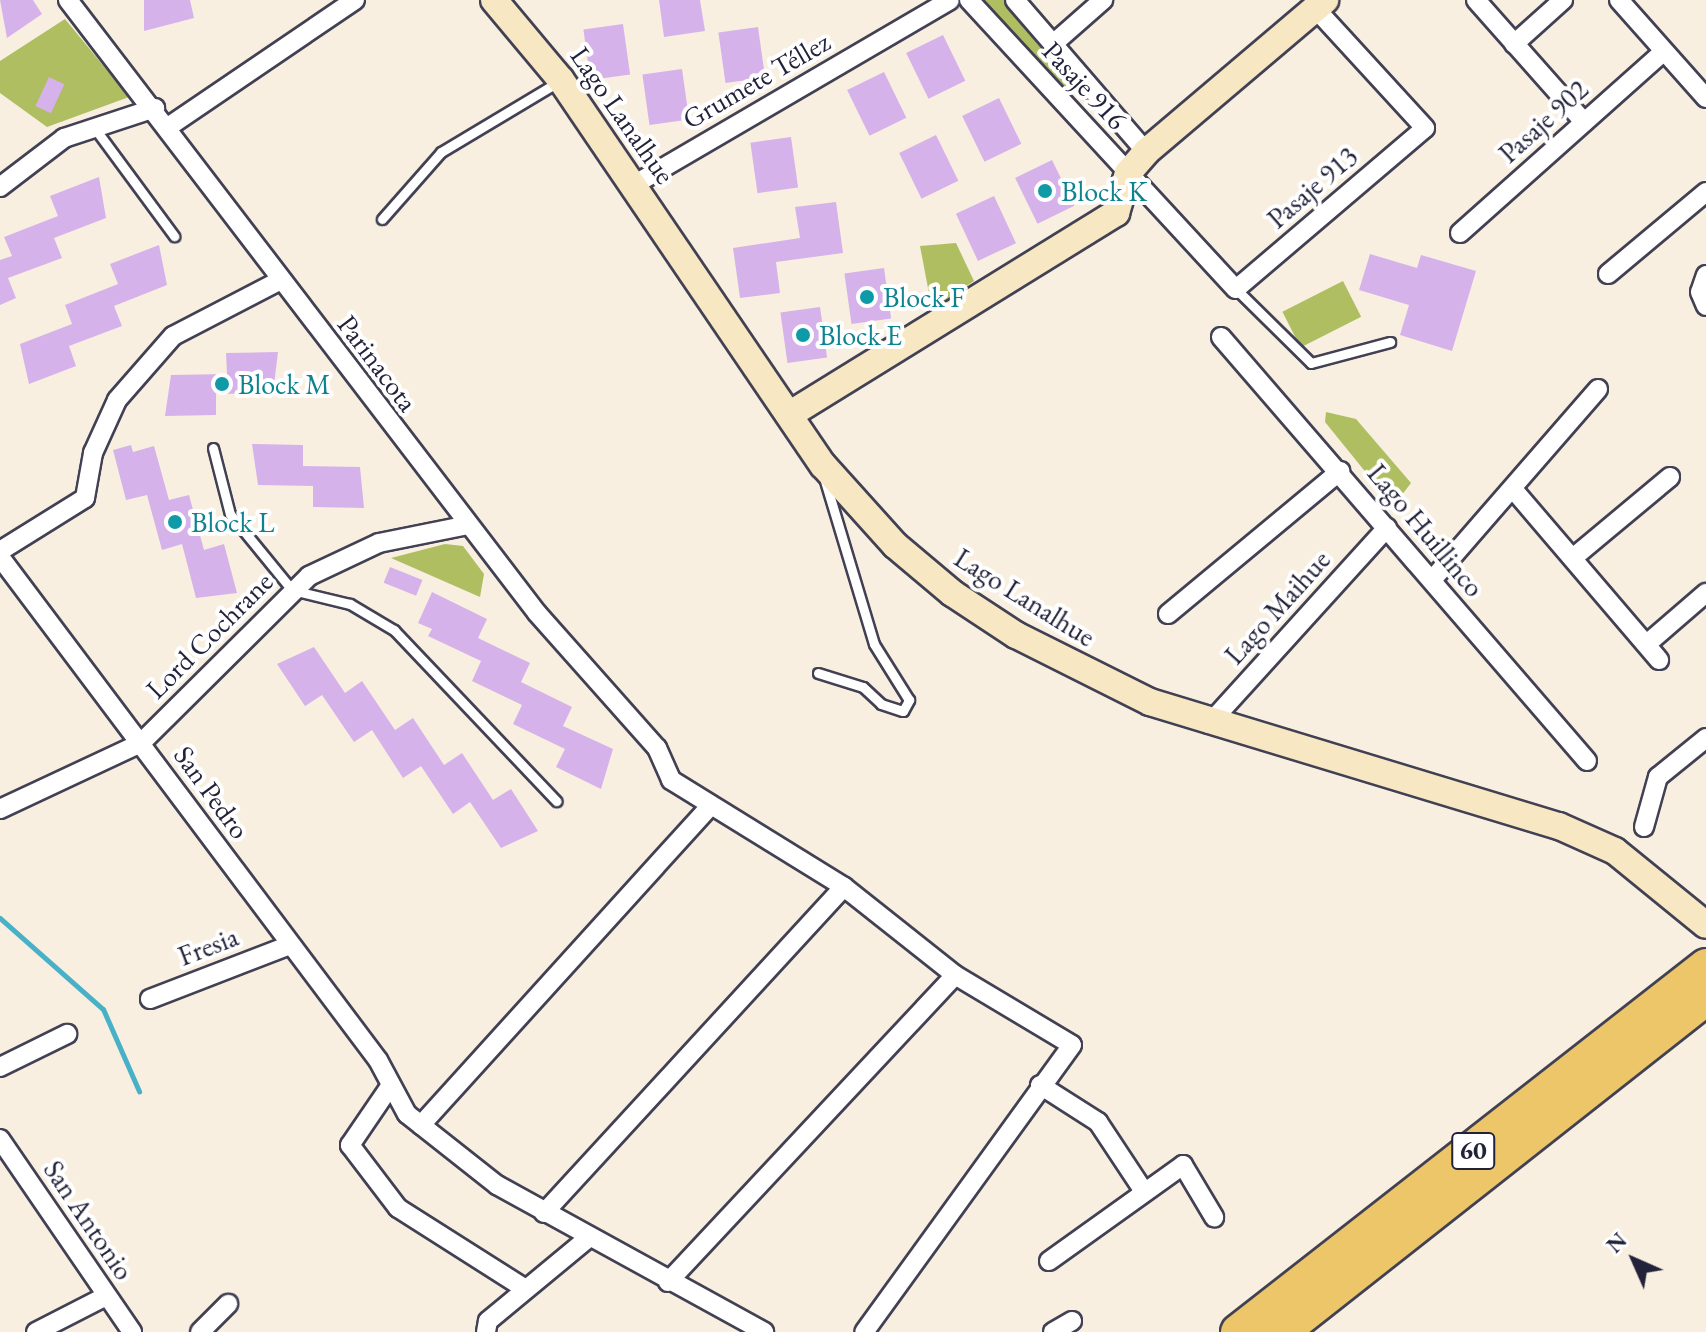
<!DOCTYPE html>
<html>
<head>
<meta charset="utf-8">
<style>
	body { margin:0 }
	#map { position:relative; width:1706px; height:1332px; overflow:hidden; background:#f8efe0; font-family:"EB Garamond",serif }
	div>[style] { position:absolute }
	.green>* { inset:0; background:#aebe61; transform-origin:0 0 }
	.stream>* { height:5px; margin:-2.5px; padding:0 2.5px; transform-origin:2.5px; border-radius:2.5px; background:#49b1c7 }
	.building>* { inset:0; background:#d6b2eb; transform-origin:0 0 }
	.roads { filter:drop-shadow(2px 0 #424154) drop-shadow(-2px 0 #424154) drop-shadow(0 2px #424154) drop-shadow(0 -2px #424154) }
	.lane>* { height:9px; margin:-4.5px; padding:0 4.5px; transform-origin:4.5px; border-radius:4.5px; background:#fff }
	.street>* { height:18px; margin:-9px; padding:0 9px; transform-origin:9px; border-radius:9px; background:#fff }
	.secondary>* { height:26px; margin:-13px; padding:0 13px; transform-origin:13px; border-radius:13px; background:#f7e8c3 }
	.highway>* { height:34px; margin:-17px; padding:0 17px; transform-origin:17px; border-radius:17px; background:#ecc669 }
	.dots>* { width:22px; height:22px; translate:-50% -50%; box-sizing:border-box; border:4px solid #fff; border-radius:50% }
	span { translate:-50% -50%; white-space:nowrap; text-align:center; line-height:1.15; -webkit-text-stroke:8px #fff; paint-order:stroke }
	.shield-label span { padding:2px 6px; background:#fff; border:2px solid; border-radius:6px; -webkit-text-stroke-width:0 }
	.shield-label { font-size:26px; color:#22223b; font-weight:700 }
	.street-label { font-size:28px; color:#22223b }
	.culture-label { font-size:28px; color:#0d838f }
	.left { translate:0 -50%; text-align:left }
	.north { position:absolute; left:1594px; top:1220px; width:80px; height:80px; -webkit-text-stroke:6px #fff; paint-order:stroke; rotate:315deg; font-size:22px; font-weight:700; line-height:32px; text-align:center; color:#22223b }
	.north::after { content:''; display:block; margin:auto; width:28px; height:36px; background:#22223b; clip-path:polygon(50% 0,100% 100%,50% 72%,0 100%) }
</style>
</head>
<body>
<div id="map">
	<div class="green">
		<div style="clip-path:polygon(982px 0,1004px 0,1080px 85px,1066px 96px)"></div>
		<div style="clip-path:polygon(65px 19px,129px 97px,47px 127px,0 93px,0 61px)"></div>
		<div style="clip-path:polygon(956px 243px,974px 281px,932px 309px,920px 246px)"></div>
		<div style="left:1343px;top:281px;width:40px;height:68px;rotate:63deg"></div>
		<div style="clip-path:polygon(1326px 412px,1356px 419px,1411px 483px,1398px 500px,1389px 501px,1325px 422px)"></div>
		<div style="clip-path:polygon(445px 544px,463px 546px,484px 574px,480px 597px,391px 558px)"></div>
	</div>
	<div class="stream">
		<div style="left:0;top:918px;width:137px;rotate:41.5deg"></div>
		<div style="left:103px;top:1009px;width:90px;rotate:66.3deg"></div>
	</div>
	<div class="building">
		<div style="clip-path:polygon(0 0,33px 0,42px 14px,7px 38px)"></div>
		<div style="clip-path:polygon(144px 0,190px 0,194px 18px,144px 31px)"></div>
		<div style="clip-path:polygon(659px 0,700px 0,705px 31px,664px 37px)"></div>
		<div style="left:623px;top:24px;width:51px;height:40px;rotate:82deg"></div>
		<div style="left:758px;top:27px;width:51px;height:40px;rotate:82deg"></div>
		<div style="left:943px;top:35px;width:51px;height:41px;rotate:64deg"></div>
		<div style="left:682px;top:69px;width:51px;height:40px;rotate:82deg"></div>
		<div style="left:884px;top:72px;width:51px;height:41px;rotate:64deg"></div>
		<div style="left:49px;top:77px;width:17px;height:32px;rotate:25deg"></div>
		<div style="left:999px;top:98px;width:51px;height:41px;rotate:64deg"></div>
		<div style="left:936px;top:135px;width:51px;height:41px;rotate:64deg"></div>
		<div style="left:791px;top:137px;width:51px;height:41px;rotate:82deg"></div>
		<div style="left:1052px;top:160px;width:51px;height:41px;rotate:64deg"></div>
		<div style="clip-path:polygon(99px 177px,106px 218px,54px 238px,62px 258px,8px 278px,16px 298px,0 305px,0 260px,12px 256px,4px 237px,58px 216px,50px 196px)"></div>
		<div style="left:994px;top:196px;width:52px;height:42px;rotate:65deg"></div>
		<div style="clip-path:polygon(836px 202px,843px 253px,776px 262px,780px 293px,740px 298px,733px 248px,800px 238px,795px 207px)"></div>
		<div style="clip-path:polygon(159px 245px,167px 285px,114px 306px,122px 326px,69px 346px,76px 366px,29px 384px,20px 344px,72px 324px,65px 305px,118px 284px,110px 264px)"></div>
		<div style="clip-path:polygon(1370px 254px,1417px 268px,1421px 255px,1476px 271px,1452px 351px,1400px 335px,1409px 305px,1359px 290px)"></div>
		<div style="left:884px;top:268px;width:51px;height:40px;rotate:82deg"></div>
		<div style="left:820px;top:307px;width:51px;height:40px;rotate:82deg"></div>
		<div style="clip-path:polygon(278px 352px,273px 393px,216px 394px,216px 415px,165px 416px,171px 375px,227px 374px,226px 353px)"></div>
		<div style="clip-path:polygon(252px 444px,303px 445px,303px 466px,360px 467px,364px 508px,313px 507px,313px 486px,258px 485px)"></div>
		<div style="clip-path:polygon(131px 445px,133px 452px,154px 446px,169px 500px,189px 495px,204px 550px,224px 544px,237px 593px,196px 598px,182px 544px,162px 550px,147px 495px,126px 500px,113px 450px)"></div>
		<div style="left:390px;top:567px;width:35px;height:17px;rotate:22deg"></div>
		<div style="clip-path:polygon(432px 592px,487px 619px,478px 638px,530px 663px,521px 682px,572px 707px,563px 726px,613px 749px,601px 789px,556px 767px,565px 749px,513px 724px,522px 705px,472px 681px,481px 661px,428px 636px,432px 629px,418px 623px)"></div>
		<div style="clip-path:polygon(314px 647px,345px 693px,362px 681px,395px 730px,413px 718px,444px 765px,462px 753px,493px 800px,511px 789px,538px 831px,501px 848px,470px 802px,453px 814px,421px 766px,403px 778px,372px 730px,354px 742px,322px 695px,305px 706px,277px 664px)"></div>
	</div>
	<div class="roads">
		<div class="lane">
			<div style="left:93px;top:126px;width:137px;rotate:53.6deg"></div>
			<div style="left:382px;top:219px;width:89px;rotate:-48.6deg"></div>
			<div style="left:441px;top:152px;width:136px;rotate:-30.9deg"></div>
			<div style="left:1236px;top:289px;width:105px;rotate:44.6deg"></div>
			<div style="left:1311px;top:363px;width:82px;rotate:-14.9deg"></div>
			<div style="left:213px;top:448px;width:68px;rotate:75.6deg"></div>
			<div style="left:230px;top:514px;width:98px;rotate:50.8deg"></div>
			<div style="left:292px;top:590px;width:60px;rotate:13.6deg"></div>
			<div style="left:350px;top:604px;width:51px;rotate:30.6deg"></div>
			<div style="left:394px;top:630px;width:236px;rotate:46.5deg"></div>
			<div style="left:818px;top:673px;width:47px;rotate:17.3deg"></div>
			<div style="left:863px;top:687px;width:25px;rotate:43deg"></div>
			<div style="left:881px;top:704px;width:23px;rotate:18deg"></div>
			<div style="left:903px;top:711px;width:13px;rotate:-61deg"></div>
			<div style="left:909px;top:700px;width:66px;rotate:-122deg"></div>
			<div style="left:874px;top:644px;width:174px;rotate:-106.7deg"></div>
		</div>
		<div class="street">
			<div style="left:68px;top:0;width:772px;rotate:52.58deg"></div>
			<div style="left:537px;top:613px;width:181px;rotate:48.4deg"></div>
			<div style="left:657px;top:748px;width:35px;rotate:66deg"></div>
			<div style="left:671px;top:780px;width:203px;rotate:31.7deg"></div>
			<div style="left:844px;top:887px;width:142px;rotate:38.4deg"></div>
			<div style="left:955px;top:975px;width:136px;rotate:30.9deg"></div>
			<div style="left:1072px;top:1045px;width:354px;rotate:125.9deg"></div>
			<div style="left:969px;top:0;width:393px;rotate:47.3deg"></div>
			<div style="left:1236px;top:289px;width:248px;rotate:-40.4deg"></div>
			<div style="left:1425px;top:128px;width:163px;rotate:-132.5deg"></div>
			<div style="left:1015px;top:0;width:201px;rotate:49.2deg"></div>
			<div style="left:1476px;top:0;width:163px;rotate:48.5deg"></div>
			<div style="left:1619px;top:0;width:131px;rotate:48.4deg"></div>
			<div style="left:1053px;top:44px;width:67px;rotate:-41.3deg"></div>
			<div style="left:1514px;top:44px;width:66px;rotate:-41.9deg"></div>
			<div style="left:168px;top:127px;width:226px;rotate:-34.2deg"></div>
			<div style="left:632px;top:186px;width:368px;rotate:-30.3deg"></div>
			<div style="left:0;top:187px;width:81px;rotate:-37.4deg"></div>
			<div style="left:64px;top:138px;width:96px;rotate:-18.2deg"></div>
			<div style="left:1460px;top:233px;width:273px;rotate:-41.7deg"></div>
			<div style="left:1608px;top:274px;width:128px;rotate:-39.9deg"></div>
			<div style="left:1706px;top:275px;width:18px;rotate:109deg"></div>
			<div style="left:1700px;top:292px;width:15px;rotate:67deg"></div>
			<div style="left:1221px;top:337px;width:560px;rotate:49.2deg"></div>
			<div style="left:1513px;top:489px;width:225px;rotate:49.5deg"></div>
			<div style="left:0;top:551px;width:100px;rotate:-31.9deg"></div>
			<div style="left:85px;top:498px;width:46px;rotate:-79.9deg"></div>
			<div style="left:93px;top:453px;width:58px;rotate:-65.6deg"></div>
			<div style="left:117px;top:400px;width:85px;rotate:-48.8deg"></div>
			<div style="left:173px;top:336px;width:122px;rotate:-27.4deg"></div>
			<div style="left:0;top:557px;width:629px;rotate:53.08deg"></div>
			<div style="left:378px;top:1060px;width:61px;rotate:61.8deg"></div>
			<div style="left:407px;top:1114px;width:115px;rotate:38.3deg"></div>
			<div style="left:497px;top:1185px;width:305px;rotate:28.8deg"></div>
			<div style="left:1574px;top:557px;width:125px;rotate:-39.8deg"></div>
			<div style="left:1432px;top:580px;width:253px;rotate:-49deg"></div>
			<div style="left:1168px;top:614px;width:224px;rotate:-39.7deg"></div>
			<div style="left:1648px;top:643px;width:77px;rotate:-40.8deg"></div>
			<div style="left:1209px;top:724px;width:265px;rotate:-47.8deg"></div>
			<div style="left:0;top:809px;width:156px;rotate:-25.1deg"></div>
			<div style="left:141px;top:743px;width:237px;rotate:-44.8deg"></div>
			<div style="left:309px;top:576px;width:77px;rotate:-25.2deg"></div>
			<div style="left:379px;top:543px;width:91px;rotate:-11.4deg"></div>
			<div style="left:1644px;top:827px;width:52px;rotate:-74.4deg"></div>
			<div style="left:1658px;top:777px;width:62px;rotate:-39.1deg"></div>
			<div style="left:150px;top:999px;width:147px;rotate:-21.1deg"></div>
			<div style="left:0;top:1067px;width:75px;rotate:-26.2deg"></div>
			<div style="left:391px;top:1085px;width:73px;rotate:124.3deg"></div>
			<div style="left:350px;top:1145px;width:79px;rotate:52.7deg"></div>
			<div style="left:398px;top:1208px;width:149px;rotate:32.4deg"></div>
			<div style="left:1040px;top:1085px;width:69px;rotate:32.5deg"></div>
			<div style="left:1098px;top:1122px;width:82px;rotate:56.5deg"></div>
			<div style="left:421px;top:1125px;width:429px;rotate:-47.8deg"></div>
			<div style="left:0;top:1139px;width:234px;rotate:55.6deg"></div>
			<div style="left:544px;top:1213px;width:443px;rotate:-47.4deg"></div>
			<div style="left:1049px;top:1261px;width:165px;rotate:-35.6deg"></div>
			<div style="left:1183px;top:1165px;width:61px;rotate:59.2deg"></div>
			<div style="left:668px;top:1282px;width:420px;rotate:-46.9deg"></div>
			<div style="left:36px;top:1332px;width:79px;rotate:-27.2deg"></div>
			<div style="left:200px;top:1332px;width:40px;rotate:-45deg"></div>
			<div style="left:486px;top:1332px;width:11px;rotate:-80deg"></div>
			<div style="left:488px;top:1321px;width:129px;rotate:-39.6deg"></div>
			<div style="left:1053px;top:1332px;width:22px;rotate:-30deg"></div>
		</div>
		<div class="secondary">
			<div style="left:494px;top:0;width:104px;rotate:50.1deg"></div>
			<div style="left:561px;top:80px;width:466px;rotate:55.8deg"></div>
			<div style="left:823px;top:465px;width:108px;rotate:48deg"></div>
			<div style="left:895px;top:545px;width:75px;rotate:40.1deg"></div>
			<div style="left:952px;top:593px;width:77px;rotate:33.3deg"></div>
			<div style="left:1016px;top:635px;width:150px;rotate:26.6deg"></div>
			<div style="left:1150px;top:702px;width:427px;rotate:16.9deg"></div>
			<div style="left:1559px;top:826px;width:61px;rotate:24.1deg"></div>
			<div style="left:1615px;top:851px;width:117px;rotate:39.1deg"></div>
			<div style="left:792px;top:413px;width:381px;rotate:-31.7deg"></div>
			<div style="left:1116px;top:213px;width:42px;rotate:-73.3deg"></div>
			<div style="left:1128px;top:173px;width:28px;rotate:-49deg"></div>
			<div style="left:1146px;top:152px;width:235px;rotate:-40.3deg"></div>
		</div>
		<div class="highway">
			<div style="left:1238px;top:1332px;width:594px;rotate:-38.03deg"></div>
			<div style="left:1282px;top:1332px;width:540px;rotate:-38.23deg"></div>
		</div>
	</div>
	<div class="dots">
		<div style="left:1045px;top:191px;background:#0f9aa8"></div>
		<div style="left:867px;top:297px;background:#0f9aa8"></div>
		<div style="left:803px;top:335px;background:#0f9aa8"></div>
		<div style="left:222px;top:384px;background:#0f9aa8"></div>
		<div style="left:175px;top:522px;background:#0f9aa8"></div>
	</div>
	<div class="shield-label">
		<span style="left:1473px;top:1151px">60</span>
	</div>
	<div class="street-label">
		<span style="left:756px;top:80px;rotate:-30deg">Grumete Téllez</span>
		<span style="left:1085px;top:85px;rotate:47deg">Pasaje 916</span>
		<span style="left:623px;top:115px;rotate:55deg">Lago Lanalhue</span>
		<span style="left:1543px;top:121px;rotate:-42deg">Pasaje 902</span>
		<span style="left:1312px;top:187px;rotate:-41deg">Pasaje 913</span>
		<span style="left:378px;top:363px;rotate:53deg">Parinacota</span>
		<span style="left:1426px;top:530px;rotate:50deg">Lago Huillinco</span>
		<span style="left:1025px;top:597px;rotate:32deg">Lago Lanalhue</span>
		<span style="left:1277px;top:607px;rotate:-48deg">Lago Maihue</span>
		<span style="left:209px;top:635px;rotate:-45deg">Lord Cochrane</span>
		<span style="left:212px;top:792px;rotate:54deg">San Pedro</span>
		<span style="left:208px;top:946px;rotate:-21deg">Fresia</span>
		<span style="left:89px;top:1220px;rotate:56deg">San Antonio</span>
	</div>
	<div class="culture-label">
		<span class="left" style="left:1061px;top:191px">Block K</span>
		<span class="left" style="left:883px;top:297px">Block F</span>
		<span class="left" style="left:819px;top:335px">Block E</span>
		<span class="left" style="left:238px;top:384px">Block M</span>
		<span class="left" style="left:191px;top:522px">Block L</span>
	</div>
	<div class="north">N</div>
</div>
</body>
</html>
